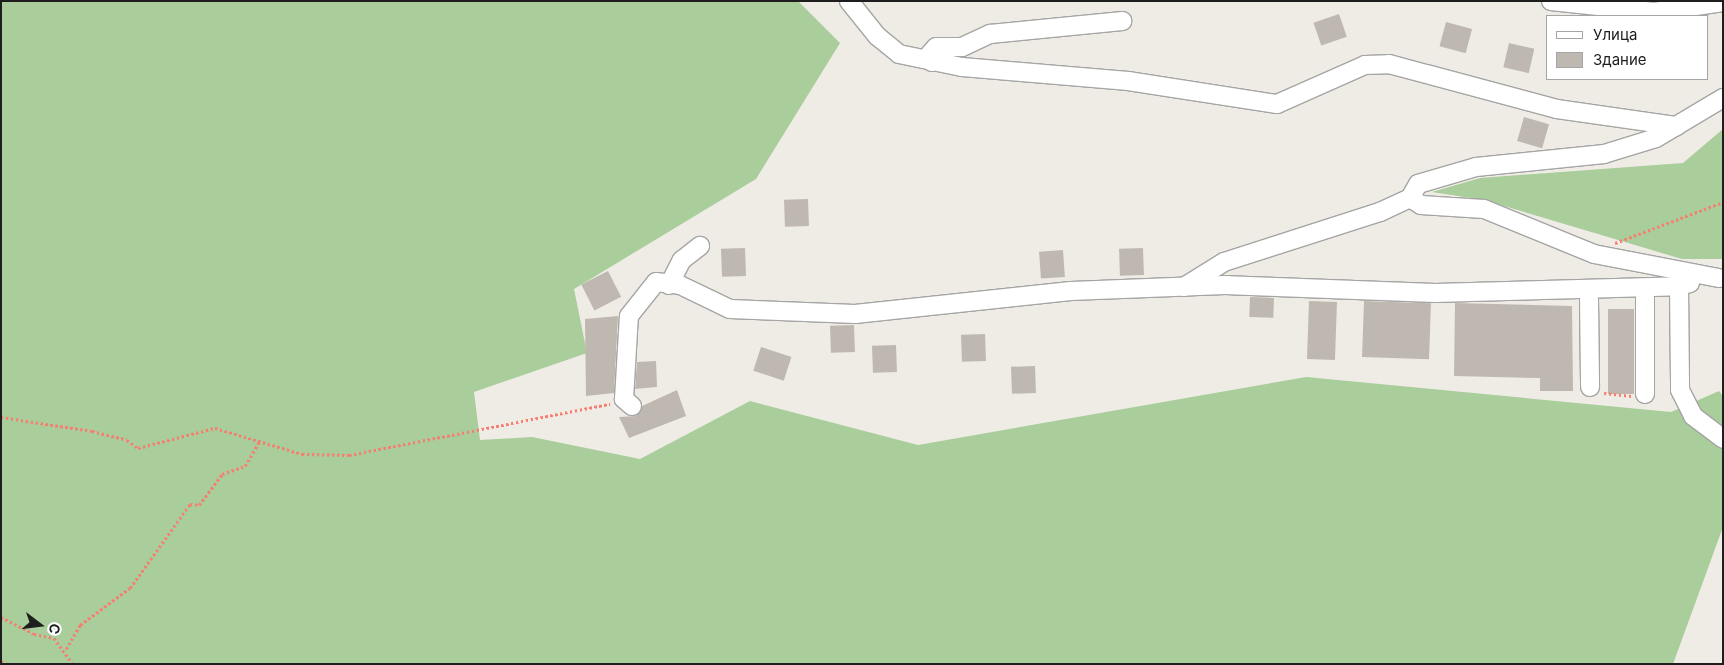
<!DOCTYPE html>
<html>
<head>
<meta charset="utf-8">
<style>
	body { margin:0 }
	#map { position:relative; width:1724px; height:665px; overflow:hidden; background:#efece5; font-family:Inter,sans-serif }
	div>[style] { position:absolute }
	.forest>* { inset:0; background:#a9cd9b }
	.building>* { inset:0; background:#bfb8b1; transform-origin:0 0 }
	.path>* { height:2.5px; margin-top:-1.25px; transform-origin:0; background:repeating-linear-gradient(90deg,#f57f70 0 2.5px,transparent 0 5px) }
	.roads { filter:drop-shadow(1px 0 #a5a5a5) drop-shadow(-1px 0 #a5a5a5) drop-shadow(0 1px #a5a5a5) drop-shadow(0 -1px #a5a5a5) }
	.minor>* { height:18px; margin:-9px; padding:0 9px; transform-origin:9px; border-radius:9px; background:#fff }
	span { translate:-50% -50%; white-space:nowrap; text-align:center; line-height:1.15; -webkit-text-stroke:4px #fff; paint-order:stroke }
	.frame { position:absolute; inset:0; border:2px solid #1e1e1e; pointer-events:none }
	.legend { position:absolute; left:1546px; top:15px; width:162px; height:65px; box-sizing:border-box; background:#fff; border:1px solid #a5a5a5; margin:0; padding:6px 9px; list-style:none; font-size:15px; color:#1e1e1e }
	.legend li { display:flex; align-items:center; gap:10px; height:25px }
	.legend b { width:25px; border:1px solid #a5a5a5 }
	.north { position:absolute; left:15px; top:600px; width:50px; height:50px; -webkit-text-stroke:4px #fff; paint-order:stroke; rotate:105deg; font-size:14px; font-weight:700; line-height:20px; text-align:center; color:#1e1e1e }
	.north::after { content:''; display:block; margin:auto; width:18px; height:22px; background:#1e1e1e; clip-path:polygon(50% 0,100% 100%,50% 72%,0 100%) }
</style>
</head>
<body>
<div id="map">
	<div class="forest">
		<div style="clip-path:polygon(1px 1px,798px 1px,840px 43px,756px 179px,574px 289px,587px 353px,474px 392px,480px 440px,532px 437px,640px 459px,750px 401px,918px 445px,1306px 377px,1671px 412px,1719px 391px,1723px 396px,1723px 527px,1673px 664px,1px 664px)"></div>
		<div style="clip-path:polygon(1723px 129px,1723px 259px,1682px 259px,1484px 200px,1432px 192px,1480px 178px,1683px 163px)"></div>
	</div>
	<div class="building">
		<div style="left:1339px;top:14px;width:24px;height:27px;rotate:71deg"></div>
		<div style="left:1446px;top:22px;width:27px;height:25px;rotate:15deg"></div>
		<div style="left:1509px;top:43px;width:26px;height:25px;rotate:13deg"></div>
		<div style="left:1524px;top:117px;width:26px;height:25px;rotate:16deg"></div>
		<div style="left:808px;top:199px;width:27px;height:24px;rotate:88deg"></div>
		<div style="left:745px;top:248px;width:28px;height:24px;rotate:88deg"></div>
		<div style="left:1143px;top:248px;width:27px;height:24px;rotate:88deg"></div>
		<div style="left:1063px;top:250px;width:27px;height:24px;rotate:86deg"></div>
		<div style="left:608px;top:271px;width:29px;height:30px;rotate:63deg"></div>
		<div style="left:1250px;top:297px;width:24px;height:20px;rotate:2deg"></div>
		<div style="left:1309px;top:301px;width:28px;height:58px;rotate:2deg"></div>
		<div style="left:1364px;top:301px;width:67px;height:56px;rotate:2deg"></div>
		<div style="clip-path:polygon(1455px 303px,1572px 306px,1573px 391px,1540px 391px,1540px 378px,1454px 376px)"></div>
		<div style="left:1634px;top:309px;width:85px;height:26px;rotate:90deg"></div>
		<div style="clip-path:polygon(618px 316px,614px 393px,586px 396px,585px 319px)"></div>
		<div style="left:854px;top:325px;width:27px;height:24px;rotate:88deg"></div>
		<div style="left:985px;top:334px;width:27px;height:24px;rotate:88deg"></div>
		<div style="left:896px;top:345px;width:27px;height:24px;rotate:88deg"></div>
		<div style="left:761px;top:347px;width:32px;height:25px;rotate:18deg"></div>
		<div style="clip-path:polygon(656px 361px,657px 387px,635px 389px,637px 362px)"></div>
		<div style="left:1035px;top:366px;width:27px;height:24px;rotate:88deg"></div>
		<div style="clip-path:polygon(677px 390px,686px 416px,629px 438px,619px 417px,636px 416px,642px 406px)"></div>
	</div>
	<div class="path">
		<div style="left:1615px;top:243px;width:116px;rotate:-20.8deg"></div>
		<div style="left:1604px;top:393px;width:28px;rotate:6deg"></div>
		<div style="left:1px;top:417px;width:92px;rotate:8.7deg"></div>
		<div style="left:92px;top:431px;width:36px;rotate:14deg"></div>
		<div style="left:127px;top:440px;width:14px;rotate:36deg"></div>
		<div style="left:138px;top:448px;width:80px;rotate:-14.6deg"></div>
		<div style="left:215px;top:428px;width:91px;rotate:16.6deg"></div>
		<div style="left:302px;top:454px;width:47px;rotate:1.2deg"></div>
		<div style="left:349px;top:455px;width:266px;rotate:-11.1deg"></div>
		<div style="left:1px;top:617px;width:37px;rotate:27deg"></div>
		<div style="left:34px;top:634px;width:20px;rotate:11deg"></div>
		<div style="left:54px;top:638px;width:32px;rotate:54deg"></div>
		<div style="left:66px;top:649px;width:28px;rotate:-60deg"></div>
		<div style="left:80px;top:625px;width:62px;rotate:-36.5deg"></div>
		<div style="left:130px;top:588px;width:103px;rotate:-54.5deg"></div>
		<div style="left:190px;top:504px;width:9px;rotate:6deg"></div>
		<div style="left:199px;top:505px;width:39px;rotate:-53deg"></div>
		<div style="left:222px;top:474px;width:24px;rotate:-19deg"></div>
		<div style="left:245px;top:466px;width:28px;rotate:-60deg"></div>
		<div style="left:1px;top:661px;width:7px;rotate:27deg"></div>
	</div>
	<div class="roads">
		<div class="minor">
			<div style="left:849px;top:1px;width:45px;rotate:51.3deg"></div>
			<div style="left:877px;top:36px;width:28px;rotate:39deg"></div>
			<div style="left:899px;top:54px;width:64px;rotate:11.7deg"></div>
			<div style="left:962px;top:67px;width:167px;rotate:4.8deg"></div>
			<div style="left:1128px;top:81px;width:151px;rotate:8.8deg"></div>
			<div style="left:1277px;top:104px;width:96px;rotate:-23.9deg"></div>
			<div style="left:1365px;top:65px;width:24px;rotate:-2deg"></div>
			<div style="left:1389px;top:64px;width:174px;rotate:15deg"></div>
			<div style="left:1557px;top:109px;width:121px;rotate:8.1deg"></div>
			<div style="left:1551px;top:1px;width:104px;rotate:6.1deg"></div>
			<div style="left:1654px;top:12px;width:70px;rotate:-8.2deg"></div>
			<div style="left:932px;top:62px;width:8px;rotate:-104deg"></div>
			<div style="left:930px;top:54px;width:9px;rotate:-49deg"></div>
			<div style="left:936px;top:47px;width:26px"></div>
			<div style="left:962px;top:47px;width:31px;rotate:-25deg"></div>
			<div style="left:990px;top:34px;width:133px;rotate:-5.6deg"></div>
			<div style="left:1410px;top:198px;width:13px;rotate:32deg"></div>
			<div style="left:1421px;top:205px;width:63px;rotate:3.6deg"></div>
			<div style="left:1484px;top:209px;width:119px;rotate:22.2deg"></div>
			<div style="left:1594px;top:254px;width:127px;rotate:10.9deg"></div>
			<div style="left:1690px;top:283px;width:11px;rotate:165deg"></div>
			<div style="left:1679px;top:286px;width:104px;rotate:89.4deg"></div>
			<div style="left:1680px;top:390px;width:29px;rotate:63deg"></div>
			<div style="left:1693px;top:416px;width:38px;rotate:37deg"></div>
			<div style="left:669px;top:285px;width:28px;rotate:-63deg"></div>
			<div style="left:682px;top:260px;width:23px;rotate:-38deg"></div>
			<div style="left:1184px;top:287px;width:47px;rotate:-32deg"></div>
			<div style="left:1224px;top:262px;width:164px;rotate:-17.8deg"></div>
			<div style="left:1380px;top:212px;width:33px;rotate:-25deg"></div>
			<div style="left:1410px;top:198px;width:16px;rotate:-60deg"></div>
			<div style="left:1418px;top:184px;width:60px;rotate:-16.3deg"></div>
			<div style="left:1476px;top:167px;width:129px;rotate:-5.8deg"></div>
			<div style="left:1604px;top:154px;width:54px;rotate:-17.1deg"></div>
			<div style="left:1656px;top:138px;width:78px;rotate:-30.8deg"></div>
			<div style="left:1645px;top:298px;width:96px;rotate:90deg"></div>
			<div style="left:1589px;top:299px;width:88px;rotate:89.3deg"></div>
			<div style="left:632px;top:406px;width:11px;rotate:-139deg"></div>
			<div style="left:624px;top:399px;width:83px;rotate:-86.6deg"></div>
			<div style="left:629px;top:316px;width:43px;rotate:-51.5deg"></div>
			<div style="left:656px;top:282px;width:24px;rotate:7deg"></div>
			<div style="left:680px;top:285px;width:55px;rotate:25.6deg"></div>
			<div style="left:730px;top:309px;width:125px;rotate:2.3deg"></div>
			<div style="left:855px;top:314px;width:217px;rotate:-6.1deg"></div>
			<div style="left:1071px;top:291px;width:154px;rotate:-2.2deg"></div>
			<div style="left:1225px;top:285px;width:210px;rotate:2.2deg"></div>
			<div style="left:1435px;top:293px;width:244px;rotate:-1.6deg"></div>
		</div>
	</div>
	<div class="frame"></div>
	<ul class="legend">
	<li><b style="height:6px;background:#fff"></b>Улица</li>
	<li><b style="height:14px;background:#bfb8b1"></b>Здание</li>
	</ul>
	<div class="north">С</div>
</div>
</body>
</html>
